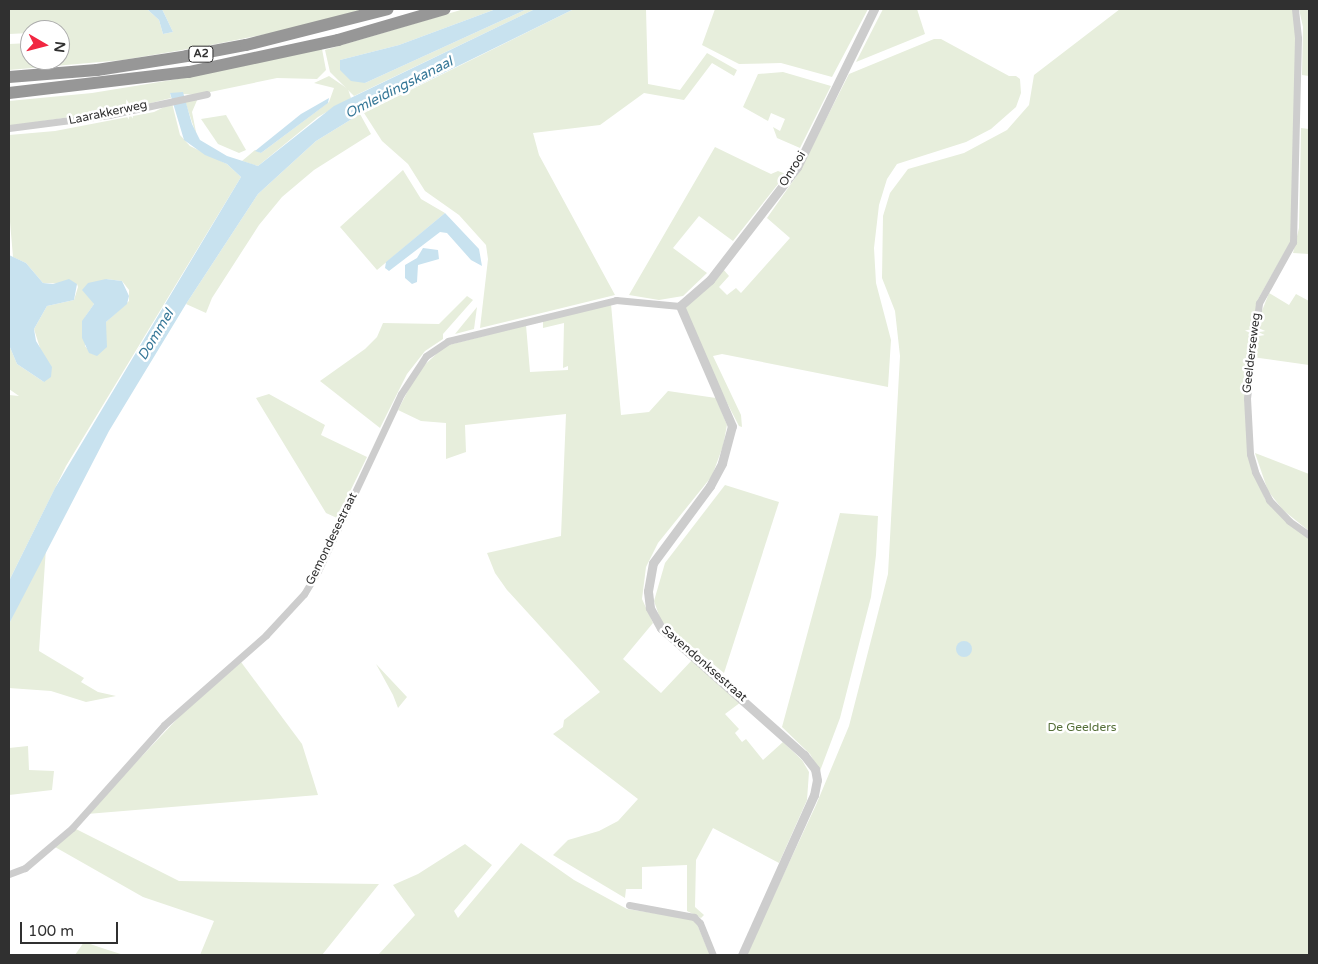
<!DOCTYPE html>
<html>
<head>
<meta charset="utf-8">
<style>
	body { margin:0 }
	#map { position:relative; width:1318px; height:964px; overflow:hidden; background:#fff; font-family:"Varela Round",sans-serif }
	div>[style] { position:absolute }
	.green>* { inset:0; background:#e7eedc }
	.water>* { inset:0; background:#c8e2ef }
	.round { border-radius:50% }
	.minor>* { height:7px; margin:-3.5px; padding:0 3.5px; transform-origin:3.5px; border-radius:3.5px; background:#cdcdcd }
	.tertiary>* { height:9px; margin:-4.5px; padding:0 4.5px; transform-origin:4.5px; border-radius:4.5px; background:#cdcdcd }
	.motorway>* { height:12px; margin:-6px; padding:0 6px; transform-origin:6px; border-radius:6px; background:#979797 }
	span { translate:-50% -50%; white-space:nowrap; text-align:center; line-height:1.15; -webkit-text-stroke:5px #fff; paint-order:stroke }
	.shield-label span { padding:1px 4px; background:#fff; border:1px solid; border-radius:4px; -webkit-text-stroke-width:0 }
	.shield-label { font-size:11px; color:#303030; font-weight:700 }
	.street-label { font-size:12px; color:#303030 }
	.park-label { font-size:12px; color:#556f39 }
	.water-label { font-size:14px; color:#377898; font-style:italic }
	.frame { position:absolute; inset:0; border:10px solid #303030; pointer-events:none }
	.north { position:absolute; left:20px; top:20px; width:50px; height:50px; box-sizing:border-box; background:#fff; border:1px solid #acacac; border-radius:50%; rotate:98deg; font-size:14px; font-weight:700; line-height:20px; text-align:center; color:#303030 }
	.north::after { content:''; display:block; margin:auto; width:18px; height:22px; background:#f12741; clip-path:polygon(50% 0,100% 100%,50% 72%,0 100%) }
	.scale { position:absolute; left:20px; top:922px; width:98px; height:22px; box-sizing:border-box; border:2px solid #303030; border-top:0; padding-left:6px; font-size:15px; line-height:18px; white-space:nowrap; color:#303030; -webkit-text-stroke:4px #fff; paint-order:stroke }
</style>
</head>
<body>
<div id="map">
	<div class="green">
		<div style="clip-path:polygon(9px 9px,147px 9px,159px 20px,163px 34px,173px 32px,162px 9px,365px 9px,286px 30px,206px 46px,123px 60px,9px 70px,9px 44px,30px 43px,30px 60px,60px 60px,60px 36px,66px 30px,30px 30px,30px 33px,9px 34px)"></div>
		<div style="clip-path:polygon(464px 9px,496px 9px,399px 45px,340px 60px,365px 83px,527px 9px,535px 9px,354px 96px,330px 72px,325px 50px)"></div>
		<div style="clip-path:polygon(574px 9px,646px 9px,648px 84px,680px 90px,707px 53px,737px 70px,734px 76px,712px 63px,684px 100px,644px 93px,600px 125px,533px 133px,539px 155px,615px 295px,480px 328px,488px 259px,486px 245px,459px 215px,425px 191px,408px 164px,382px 141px,364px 113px)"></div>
		<div style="clip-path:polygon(715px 9px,868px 9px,832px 77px,781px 63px,739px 64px,702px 45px)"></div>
		<div style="clip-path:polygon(883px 9px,917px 9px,925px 34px,856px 62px)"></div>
		<div style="clip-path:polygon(1120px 9px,1293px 9px,1296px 38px,1291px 241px,1257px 301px,1245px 398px,1248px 453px,1265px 499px,1309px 537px,1309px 955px,746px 955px,816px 805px,849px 726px,888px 574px,900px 356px,895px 311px,882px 278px,883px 216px,890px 193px,908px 169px,964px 153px,1007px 130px,1029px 105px,1034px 75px)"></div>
		<div style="clip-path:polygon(1299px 9px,1309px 9px,1309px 76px,1302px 75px,1303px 27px)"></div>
		<div style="clip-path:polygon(934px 39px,941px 39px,1009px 76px,1016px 76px,1020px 79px,1021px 93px,1016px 107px,991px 129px,966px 142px,897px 164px,887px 179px,879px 205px,874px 248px,876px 283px,891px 340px,888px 387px,722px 354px,713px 356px,741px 415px,742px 427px,739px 426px,706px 362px,683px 309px,723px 269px,729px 276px,719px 287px,727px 295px,736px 288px,741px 293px,790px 238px,767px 218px,798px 174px,849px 74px)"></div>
		<div style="clip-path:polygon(322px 49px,326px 70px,317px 79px,277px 78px,196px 95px,170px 93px,171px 98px,131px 108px,9px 126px,9px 101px,92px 93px,190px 77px)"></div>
		<div style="clip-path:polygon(783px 72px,831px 86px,800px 148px,777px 138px,773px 127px,780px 131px,785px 119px,771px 113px,768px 121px,743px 107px,758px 74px)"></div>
		<div style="clip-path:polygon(329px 76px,348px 89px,351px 98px,318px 117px,258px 166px,242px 161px,255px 150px,261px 153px,329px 102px,334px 88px,314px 83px)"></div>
		<div style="clip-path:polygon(198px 98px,192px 112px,197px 137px,185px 101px)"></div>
		<div style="clip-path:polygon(evenodd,172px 103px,180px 135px,190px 146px,227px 164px,241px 177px,66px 466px,9px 581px,9px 395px,19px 396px,9px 389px,9px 345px,17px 364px,44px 382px,40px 348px,34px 329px,47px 306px,74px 300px,78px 287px,77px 284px,43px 283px,26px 263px,13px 257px,9px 210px,9px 135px,55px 131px,154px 112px,172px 103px,106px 279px,122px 281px,129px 290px,129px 301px,106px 322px,106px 334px,92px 354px,85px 346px,85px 317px,94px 304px,91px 297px,106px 279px)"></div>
		<div style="clip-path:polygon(360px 114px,371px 134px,314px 170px,282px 197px,259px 225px,212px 298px,206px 313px,186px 304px,258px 194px,316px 141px)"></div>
		<div style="clip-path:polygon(226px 115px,246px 150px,239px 153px,218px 144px,201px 119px)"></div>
		<div style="clip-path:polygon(1301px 128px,1309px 129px,1309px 254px,1293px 253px,1299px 228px)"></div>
		<div style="clip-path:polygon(715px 147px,771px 174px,778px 171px,786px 174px,733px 241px,699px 216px,673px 248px,707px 273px,683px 296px,659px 300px,629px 295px)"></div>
		<div style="clip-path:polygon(403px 170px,421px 199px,445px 213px,377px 270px,340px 227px)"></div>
		<div style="clip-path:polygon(1269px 293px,1289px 305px,1296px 294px,1309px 301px,1309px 365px,1252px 357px,1258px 321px)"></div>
		<div style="clip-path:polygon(467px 296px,473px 300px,443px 334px,443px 339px,425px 351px,407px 374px,380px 428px,320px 381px,365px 349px,377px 337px,383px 323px,439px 324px)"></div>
		<div style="clip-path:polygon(611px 304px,621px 415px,649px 412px,668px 391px,716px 398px,727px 425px,723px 446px,712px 476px,658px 543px,646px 567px,642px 599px,653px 623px,623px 659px,661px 693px,693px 659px,741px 702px,725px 714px,739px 729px,735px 733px,742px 742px,746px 739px,763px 760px,783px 742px,802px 760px,809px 772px,807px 800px,779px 863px,713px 828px,696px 860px,695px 907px,704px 915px,701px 918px,687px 911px,687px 865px,642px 867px,642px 889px,626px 889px,625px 898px,553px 855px,568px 840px,599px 831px,618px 821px,638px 799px,553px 734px,563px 727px,564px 720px,600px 692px,507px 590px,495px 573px,487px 553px,561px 536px,566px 414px,465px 425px,466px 452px,446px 459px,446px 423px,421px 421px,398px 410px,418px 371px,445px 346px,526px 325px,530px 372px,568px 370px,568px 366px,563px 368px,564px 323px,543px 328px,543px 321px)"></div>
		<div style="clip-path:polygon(477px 307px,474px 329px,455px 334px)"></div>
		<div style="clip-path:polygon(269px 394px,325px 425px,321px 435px,367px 457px,337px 518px,326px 513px,256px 398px)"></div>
		<div style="clip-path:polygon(1255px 453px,1309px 474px,1309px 531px,1283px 510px,1268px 491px)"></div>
		<div style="clip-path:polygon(725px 485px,779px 502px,724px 673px,661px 621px,654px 601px,665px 563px)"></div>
		<div style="clip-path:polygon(840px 513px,878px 516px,876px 555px,871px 597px,840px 718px,820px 771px,810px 754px,782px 727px)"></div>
		<div style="clip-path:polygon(46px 548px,39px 651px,84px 678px,81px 682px,98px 692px,116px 696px,86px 702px,51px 691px,9px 688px,9px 624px)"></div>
		<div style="clip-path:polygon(241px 662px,302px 744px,318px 795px,87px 814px,180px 716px)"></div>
		<div style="clip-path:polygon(376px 664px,407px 697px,398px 708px,393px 695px)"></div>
		<div style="clip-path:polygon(28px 746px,29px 770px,54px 771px,52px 790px,9px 795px,9px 748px)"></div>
		<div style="clip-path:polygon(74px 828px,179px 881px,379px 884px,322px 955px,200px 955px,214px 921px,143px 897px,55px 847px)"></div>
		<div style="clip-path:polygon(521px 843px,574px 880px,627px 909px,692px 919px,697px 924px,710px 955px,378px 955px,415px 915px,393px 885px,418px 874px,465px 844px,492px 865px,454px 911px,458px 918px)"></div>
		<div style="clip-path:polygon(84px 942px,108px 950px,124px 955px,75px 955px)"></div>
	</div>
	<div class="water">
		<div style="clip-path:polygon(147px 9px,162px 9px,173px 32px,163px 34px,159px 20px)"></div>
		<div style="clip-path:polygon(496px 9px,527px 9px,365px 83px,351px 81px,340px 70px,340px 60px,399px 45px)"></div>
		<div style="clip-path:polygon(535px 9px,574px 9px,360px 114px,316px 141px,258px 194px,186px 304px,109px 431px,9px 624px,9px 581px,55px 488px,241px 177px,227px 164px,205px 155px,184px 140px,170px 93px,183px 92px,192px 124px,200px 140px,227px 156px,258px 166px,334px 106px)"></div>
		<div style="clip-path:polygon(329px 98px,328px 103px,261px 153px,255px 151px,301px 114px)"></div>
		<div style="clip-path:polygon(445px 213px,479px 249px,482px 266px,471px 260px,447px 233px,440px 232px,389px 271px,385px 268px,386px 262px)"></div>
		<div style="clip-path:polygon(423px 248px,438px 250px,439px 259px,418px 265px,417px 282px,412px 284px,405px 278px,405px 265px,417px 258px)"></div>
		<div style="clip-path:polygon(9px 255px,26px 263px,43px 283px,53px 284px,69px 279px,77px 284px,74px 300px,47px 306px,34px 329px,36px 341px,52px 367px,51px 377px,44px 382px,17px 364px,9px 345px)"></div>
		<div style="clip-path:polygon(106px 279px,122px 281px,129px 296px,127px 304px,106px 322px,107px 347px,97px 356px,89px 353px,82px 338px,82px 321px,94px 304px,82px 290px,88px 283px)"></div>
		<div class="round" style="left:956px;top:641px;width:16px;height:16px"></div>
	</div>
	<div class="minor">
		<div style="left:1295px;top:9px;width:29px;rotate:84deg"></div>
		<div style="left:1298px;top:38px;width:204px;rotate:91.4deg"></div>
		<div style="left:1293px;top:242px;width:70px;rotate:119.1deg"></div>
		<div style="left:1259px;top:303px;width:96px;rotate:97.2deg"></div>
		<div style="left:1247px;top:398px;width:56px;rotate:86.9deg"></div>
		<div style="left:1250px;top:454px;width:19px;rotate:74deg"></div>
		<div style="left:1255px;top:472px;width:31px;rotate:63deg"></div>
		<div style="left:1269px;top:500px;width:29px;rotate:46deg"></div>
		<div style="left:1289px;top:521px;width:24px;rotate:35deg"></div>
		<div style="left:9px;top:128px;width:101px;rotate:-7.4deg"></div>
		<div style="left:109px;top:115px;width:100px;rotate:-12.1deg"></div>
		<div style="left:9px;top:874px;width:17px;rotate:-21deg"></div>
		<div style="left:25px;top:868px;width:62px;rotate:-40.4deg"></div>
		<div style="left:72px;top:828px;width:138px;rotate:-48.2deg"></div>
		<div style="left:164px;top:725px;width:136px;rotate:-41.4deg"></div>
		<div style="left:266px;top:635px;width:56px;rotate:-47.2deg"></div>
		<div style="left:304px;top:594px;width:27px;rotate:-59deg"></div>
		<div style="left:318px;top:571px;width:195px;rotate:-64.9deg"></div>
		<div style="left:401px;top:394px;width:45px;rotate:-56.7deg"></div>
		<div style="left:426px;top:356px;width:27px;rotate:-34deg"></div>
		<div style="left:448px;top:341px;width:173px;rotate:-13.7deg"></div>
		<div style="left:616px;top:300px;width:64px;rotate:5.4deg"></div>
		<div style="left:629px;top:905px;width:66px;rotate:10.5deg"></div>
		<div style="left:694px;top:917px;width:8px;rotate:45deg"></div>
		<div style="left:700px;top:923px;width:35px;rotate:68deg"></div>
	</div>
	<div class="tertiary">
		<div style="left:742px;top:955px;width:175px;rotate:-65.8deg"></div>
		<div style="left:814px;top:795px;width:15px;rotate:-79deg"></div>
		<div style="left:817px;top:780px;width:11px;rotate:-100deg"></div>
		<div style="left:815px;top:769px;width:18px;rotate:-128deg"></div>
		<div style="left:804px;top:755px;width:191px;rotate:-138.4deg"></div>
		<div style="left:661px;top:628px;width:23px;rotate:-119deg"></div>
		<div style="left:650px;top:608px;width:17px;rotate:-97deg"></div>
		<div style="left:648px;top:591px;width:28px;rotate:-80deg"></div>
		<div style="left:653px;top:563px;width:96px;rotate:-53.5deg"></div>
		<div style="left:710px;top:486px;width:26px;rotate:-62deg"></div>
		<div style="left:722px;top:463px;width:38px;rotate:-75deg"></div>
		<div style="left:732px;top:426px;width:131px;rotate:-113.4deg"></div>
		<div style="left:680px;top:306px;width:40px;rotate:-41deg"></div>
		<div style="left:710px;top:280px;width:143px;rotate:-52.4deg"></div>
		<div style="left:797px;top:167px;width:176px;rotate:-64deg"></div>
	</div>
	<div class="motorway">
		<div style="left:9px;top:77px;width:88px;rotate:-4.5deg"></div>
		<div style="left:97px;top:70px;width:91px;rotate:-8.8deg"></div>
		<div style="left:187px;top:56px;width:60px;rotate:-10.6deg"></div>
		<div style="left:246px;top:45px;width:146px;rotate:-14.2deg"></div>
		<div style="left:9px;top:93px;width:181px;rotate:-6.7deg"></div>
		<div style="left:189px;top:72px;width:152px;rotate:-12.1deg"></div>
		<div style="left:338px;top:40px;width:111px;rotate:-16.2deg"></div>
	</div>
	<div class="shield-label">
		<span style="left:201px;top:54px">A2</span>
	</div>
	<div class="street-label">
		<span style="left:108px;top:113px;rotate:-12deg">Laarakkerweg</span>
		<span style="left:793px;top:169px;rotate:-58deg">Onrooi</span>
		<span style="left:1252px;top:353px;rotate:-83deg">Geelderseweg</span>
		<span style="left:332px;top:539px;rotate:-64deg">Gemondesestraat</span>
		<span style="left:704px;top:664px;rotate:41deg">Savendonksestraat</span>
	</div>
	<div class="park-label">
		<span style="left:1082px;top:728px">De Geelders</span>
	</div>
	<div class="water-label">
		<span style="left:399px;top:88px;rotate:-27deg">Omleidingskanaal</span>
		<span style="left:156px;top:335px;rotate:-59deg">Dommel</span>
	</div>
	<div class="frame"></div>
	<div class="north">N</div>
	<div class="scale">100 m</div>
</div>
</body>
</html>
